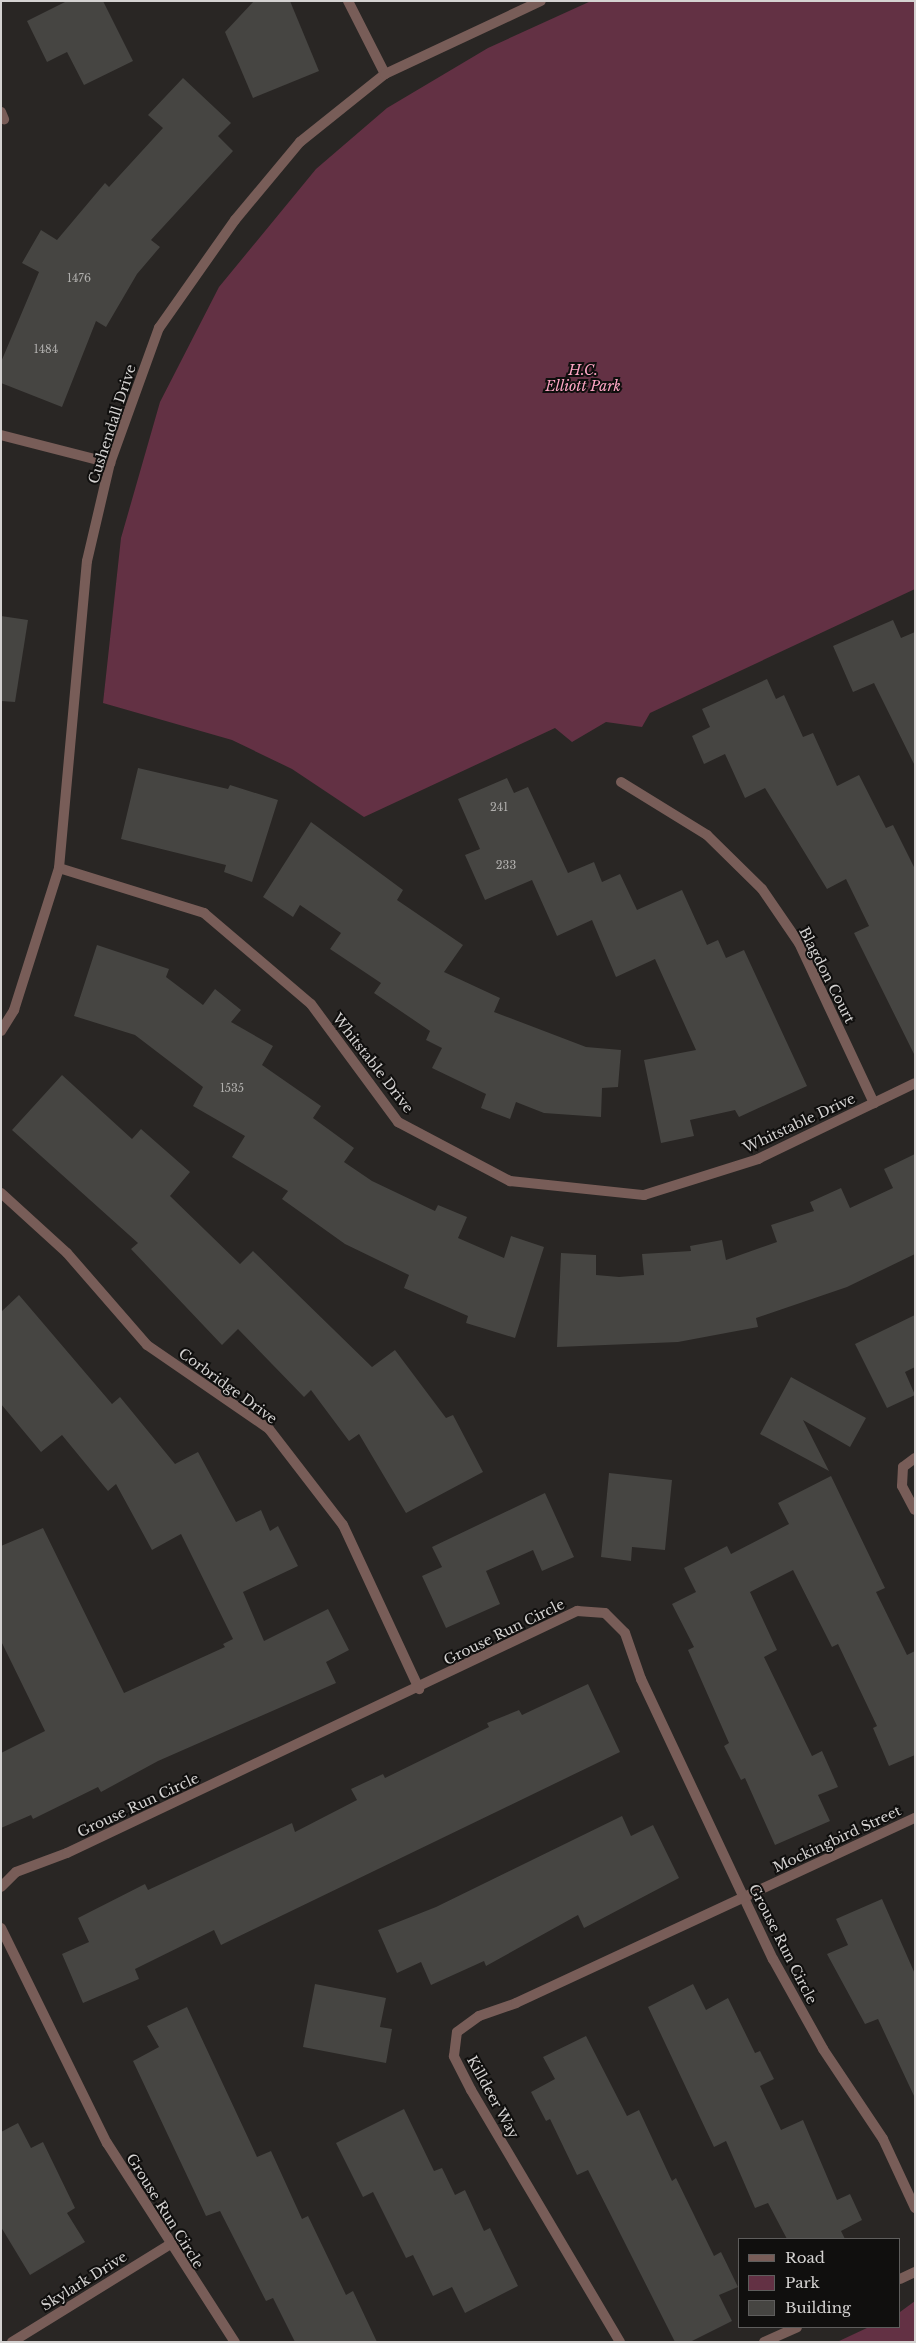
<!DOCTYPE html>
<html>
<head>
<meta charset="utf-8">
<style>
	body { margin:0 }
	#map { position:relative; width:916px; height:2343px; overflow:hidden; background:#292624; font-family:"Libre Baskerville",serif }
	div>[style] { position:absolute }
	.green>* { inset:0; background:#633144 }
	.building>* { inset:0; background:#464542 }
	.street>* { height:10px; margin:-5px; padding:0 5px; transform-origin:5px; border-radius:5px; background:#785d58 }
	span { translate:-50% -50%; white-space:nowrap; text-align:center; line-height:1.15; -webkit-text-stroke:4px #100f0e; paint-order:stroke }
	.number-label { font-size:11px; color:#b0afad }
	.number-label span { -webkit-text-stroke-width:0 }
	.park-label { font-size:14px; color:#fea6c5; font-style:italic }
	.street-label { font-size:14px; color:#d4d2d1 }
	.frame { position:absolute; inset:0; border:2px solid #d4d2d1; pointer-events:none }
	.legend { position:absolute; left:738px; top:2238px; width:162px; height:90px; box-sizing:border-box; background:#100f0e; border:1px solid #5e5d5c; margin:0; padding:6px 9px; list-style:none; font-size:15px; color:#d4d2d1 }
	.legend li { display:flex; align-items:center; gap:10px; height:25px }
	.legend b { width:25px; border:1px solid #5e5d5c }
</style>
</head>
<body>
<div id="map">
	<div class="green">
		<div style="clip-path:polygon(591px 1px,915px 1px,915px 589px,650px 713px,642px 727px,606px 722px,572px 742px,555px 728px,364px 817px,292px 769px,232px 740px,103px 703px,121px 538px,160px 402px,219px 287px,316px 169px,387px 108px,488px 48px)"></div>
		<div style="clip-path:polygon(915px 2301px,915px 2342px,837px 2342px,869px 2327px,900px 2327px,900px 2312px)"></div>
	</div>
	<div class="building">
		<div style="clip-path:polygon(67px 1px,103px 1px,133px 61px,84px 85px,67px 52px,47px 62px,27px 21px)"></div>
		<div style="clip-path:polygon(254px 1px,290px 1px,319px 71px,253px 98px,225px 32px)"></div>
		<div style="clip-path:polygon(183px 78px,231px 123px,218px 136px,233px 151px,151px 240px,160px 247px,137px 274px,106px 327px,96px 321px,62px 407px,1px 383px,1px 362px,39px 272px,22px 263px,41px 230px,57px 240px,105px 183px,109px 187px,163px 128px,148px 115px)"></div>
		<div style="clip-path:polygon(1px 616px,28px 620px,15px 702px,1px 701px)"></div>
		<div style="clip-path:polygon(893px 620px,901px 638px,915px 632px,915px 766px,874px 683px,853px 692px,833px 646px)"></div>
		<div style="clip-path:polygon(767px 679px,776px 699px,784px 695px,803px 737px,813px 733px,837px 786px,859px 775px,886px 828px,893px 825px,915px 869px,915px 1056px,854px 933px,869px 926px,846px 879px,827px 889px,765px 788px,745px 798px,725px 754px,704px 764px,692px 736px,710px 727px,702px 709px)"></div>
		<div style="clip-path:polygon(138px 768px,228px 789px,230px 785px,278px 800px,252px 882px,224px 872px,226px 865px,121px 839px)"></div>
		<div style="clip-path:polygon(507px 778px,514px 793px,528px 787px,568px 873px,594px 862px,602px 882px,620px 874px,637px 910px,682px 890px,707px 945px,718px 940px,726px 958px,744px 950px,807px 1086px,739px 1117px,735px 1110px,690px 1120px,694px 1136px,661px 1143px,644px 1060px,696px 1050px,655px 959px,616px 977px,592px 920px,557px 936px,532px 880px,485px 900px,465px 855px,480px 849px,458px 799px)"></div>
		<div style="clip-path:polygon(311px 822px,403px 890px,397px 900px,463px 945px,444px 972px,500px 998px,494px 1012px,586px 1047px,621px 1050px,618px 1087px,602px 1088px,601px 1117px,544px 1113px,516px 1102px,510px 1119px,481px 1108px,486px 1094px,432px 1068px,442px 1048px,426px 1040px,430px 1031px,374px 993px,381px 983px,330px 949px,341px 933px,300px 905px,293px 917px,263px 897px)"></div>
		<div style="clip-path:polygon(97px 945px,169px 969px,166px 977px,203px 1005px,215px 989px,241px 1010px,231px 1022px,273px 1046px,262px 1065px,321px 1106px,313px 1118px,354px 1148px,344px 1162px,372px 1181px,435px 1211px,438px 1205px,467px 1217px,458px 1238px,504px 1258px,511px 1236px,544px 1247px,515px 1338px,466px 1323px,468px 1316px,404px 1288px,409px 1275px,345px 1244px,282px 1199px,288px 1191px,232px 1157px,245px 1136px,193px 1106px,203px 1087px,135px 1035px,74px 1016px)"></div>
		<div style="clip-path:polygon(62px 1075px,132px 1139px,141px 1129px,190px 1172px,170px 1196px,240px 1264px,253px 1251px,372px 1367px,395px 1350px,446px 1418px,453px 1415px,483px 1472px,406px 1513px,359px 1434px,349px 1441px,311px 1390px,304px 1397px,238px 1329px,222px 1345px,131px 1249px,138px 1243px,12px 1130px)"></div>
		<div style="clip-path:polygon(915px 1154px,915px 1254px,847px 1287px,756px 1318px,758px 1327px,678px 1342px,557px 1347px,561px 1253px,596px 1255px,596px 1275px,619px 1277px,644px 1275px,642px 1254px,691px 1251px,690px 1246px,722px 1240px,726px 1260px,777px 1242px,771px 1225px,814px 1211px,810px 1202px,841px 1188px,850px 1208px,893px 1188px,884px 1169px)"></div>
		<div style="clip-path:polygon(19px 1295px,112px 1404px,120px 1397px,175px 1464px,198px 1452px,236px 1522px,261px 1510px,270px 1531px,278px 1526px,298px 1566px,243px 1592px,264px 1641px,328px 1609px,349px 1650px,326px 1662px,336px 1683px,158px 1761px,101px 1792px,98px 1787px,33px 1819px,31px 1815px,1px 1828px,1px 1753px,45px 1731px,1px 1641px,1px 1546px,43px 1528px,124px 1693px,225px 1647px,223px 1644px,233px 1639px,181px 1534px,152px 1550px,116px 1484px,108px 1491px,62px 1435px,41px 1452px,1px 1404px,1px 1312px)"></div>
		<div style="clip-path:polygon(915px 1315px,915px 1367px,905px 1372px,915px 1395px,887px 1408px,855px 1344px)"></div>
		<div style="clip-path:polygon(791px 1377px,866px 1418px,850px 1447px,803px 1420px,829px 1471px,760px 1434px)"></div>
		<div style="clip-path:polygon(609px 1473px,672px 1480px,665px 1550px,632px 1547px,631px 1561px,601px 1557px)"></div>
		<div style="clip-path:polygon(831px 1476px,885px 1588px,876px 1592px,907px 1655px,915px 1651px,915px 1755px,889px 1766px,873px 1728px,877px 1726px,838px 1644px,832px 1647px,793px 1570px,750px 1592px,777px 1650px,764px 1657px,812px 1756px,822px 1751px,838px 1787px,818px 1795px,830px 1821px,775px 1845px,745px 1778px,741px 1780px,724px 1746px,729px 1743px,688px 1650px,694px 1647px,672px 1604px,696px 1592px,684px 1568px,727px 1546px,731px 1554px,789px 1524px,778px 1503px)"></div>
		<div style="clip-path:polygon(545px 1493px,574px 1557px,542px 1571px,533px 1550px,486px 1571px,500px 1604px,446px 1628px,422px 1576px,442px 1567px,432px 1547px)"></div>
		<div style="clip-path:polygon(588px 1684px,620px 1752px,221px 1945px,214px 1930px,135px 1969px,139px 1979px,83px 2003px,62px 1954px,89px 1942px,78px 1918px,145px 1884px,148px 1890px,292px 1823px,295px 1832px,357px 1800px,351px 1789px,383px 1774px,385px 1778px,489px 1727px,487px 1723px,519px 1710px,522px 1715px)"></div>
		<div style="clip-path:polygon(622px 1816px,631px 1836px,653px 1825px,679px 1878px,584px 1928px,578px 1915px,486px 1966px,484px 1961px,431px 1985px,421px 1962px,397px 1973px,378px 1930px,436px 1907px)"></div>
		<div style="clip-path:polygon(882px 1899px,915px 1974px,915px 2098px,878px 2019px,865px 2024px,827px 1954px,848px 1945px,836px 1919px)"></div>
		<div style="clip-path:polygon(315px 1984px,386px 1998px,380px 2027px,392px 2029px,386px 2063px,303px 2047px)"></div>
		<div style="clip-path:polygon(693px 1984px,706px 2010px,728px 1998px,755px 2053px,760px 2051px,774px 2079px,760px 2086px,781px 2130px,803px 2120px,837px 2200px,850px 2194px,862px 2220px,841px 2231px,845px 2239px,787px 2239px,768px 2203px,755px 2208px,726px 2141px,714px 2147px,648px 2007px)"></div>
		<div style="clip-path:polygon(187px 2007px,257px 2157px,271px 2151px,302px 2219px,308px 2216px,346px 2295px,353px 2291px,377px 2342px,295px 2342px,273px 2298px,266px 2301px,220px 2211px,206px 2216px,133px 2061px,159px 2047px,147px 2026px)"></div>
		<div style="clip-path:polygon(586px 2036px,627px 2116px,639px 2110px,672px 2181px,676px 2178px,714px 2256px,721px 2252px,738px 2287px,719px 2295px,732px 2321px,690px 2342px,675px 2342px,588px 2170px,577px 2175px,550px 2119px,546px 2121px,531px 2092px,555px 2079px,543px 2057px)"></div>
		<div style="clip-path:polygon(404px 2109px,434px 2171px,442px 2168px,455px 2195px,465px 2190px,484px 2231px,490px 2228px,518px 2286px,465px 2313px,452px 2287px,433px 2296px,413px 2255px,406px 2258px,373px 2192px,363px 2197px,336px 2143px)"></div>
		<div style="clip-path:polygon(18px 2123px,31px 2148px,43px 2142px,75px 2208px,67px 2213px,85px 2242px,30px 2275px,1px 2227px,1px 2132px)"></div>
	</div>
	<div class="street">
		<div style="left:348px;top:1px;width:82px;rotate:63.1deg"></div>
		<div style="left:1px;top:112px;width:8px;rotate:67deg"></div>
		<div style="left:1px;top:435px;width:113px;rotate:14.4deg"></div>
		<div style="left:621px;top:782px;width:101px;rotate:31.6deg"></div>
		<div style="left:707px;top:835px;width:77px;rotate:44.5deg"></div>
		<div style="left:762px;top:889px;width:65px;rotate:55.6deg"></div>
		<div style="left:799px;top:943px;width:177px;rotate:64.9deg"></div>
		<div style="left:59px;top:868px;width:152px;rotate:17.2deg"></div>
		<div style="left:204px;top:913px;width:140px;rotate:40.4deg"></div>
		<div style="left:311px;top:1004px;width:147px;rotate:53.6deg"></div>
		<div style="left:398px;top:1122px;width:127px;rotate:27.8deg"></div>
		<div style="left:510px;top:1181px;width:135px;rotate:6deg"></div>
		<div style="left:644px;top:1195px;width:120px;rotate:-17.5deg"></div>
		<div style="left:758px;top:1159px;width:174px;rotate:-25.8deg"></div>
		<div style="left:1px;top:1031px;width:25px;rotate:-58deg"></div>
		<div style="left:14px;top:1010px;width:149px;rotate:-72.4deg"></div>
		<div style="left:59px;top:868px;width:308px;rotate:-84.8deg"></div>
		<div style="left:87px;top:561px;width:101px;rotate:-76.8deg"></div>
		<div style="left:110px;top:463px;width:144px;rotate:-70.1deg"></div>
		<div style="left:159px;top:328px;width:132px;rotate:-54.9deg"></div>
		<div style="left:235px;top:220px;width:102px;rotate:-50.2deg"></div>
		<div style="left:300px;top:142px;width:109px;rotate:-38.7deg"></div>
		<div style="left:385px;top:74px;width:172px;rotate:-25.1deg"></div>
		<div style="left:1px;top:1193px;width:89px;rotate:42.3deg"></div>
		<div style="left:67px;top:1253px;width:122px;rotate:49deg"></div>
		<div style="left:147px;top:1345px;width:148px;rotate:34.5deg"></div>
		<div style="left:269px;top:1429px;width:121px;rotate:52.4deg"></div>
		<div style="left:343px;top:1525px;width:181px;rotate:65.1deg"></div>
		<div style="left:915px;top:1458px;width:15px;rotate:143deg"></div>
		<div style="left:903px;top:1467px;width:19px;rotate:93deg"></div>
		<div style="left:902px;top:1486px;width:27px;rotate:62deg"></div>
		<div style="left:1px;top:1887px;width:21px;rotate:-45deg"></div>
		<div style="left:16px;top:1872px;width:54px;rotate:-20.4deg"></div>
		<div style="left:67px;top:1853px;width:565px;rotate:-25.38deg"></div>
		<div style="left:577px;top:1611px;width:28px;rotate:4deg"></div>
		<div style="left:605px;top:1613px;width:28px;rotate:45deg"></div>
		<div style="left:625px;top:1633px;width:49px;rotate:70.8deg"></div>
		<div style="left:641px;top:1679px;width:310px;rotate:64.8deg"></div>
		<div style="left:773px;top:1959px;width:103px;rotate:60.9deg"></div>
		<div style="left:823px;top:2049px;width:108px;rotate:56.3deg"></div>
		<div style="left:883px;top:2139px;width:76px;rotate:65.1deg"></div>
		<div style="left:1px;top:1928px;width:240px;rotate:63.8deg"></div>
		<div style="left:107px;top:2143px;width:237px;rotate:57.3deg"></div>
		<div style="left:900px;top:2279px;width:17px;rotate:-25deg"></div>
		<div style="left:12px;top:2342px;width:185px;rotate:-31.7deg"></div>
		<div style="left:620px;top:2342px;width:293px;rotate:-120.6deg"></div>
		<div style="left:471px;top:2090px;width:38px;rotate:-117deg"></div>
		<div style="left:454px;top:2056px;width:24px;rotate:-83deg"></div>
		<div style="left:457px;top:2032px;width:27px;rotate:-36deg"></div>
		<div style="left:479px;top:2016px;width:39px;rotate:-19deg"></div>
		<div style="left:516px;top:2003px;width:440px;rotate:-24.9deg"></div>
		<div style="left:764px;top:2342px;width:36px;rotate:-24deg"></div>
	</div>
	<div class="number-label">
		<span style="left:79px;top:278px">1476</span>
		<span style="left:46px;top:349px">1484</span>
		<span style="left:499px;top:807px">241</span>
		<span style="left:506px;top:865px">233</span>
		<span style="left:232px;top:1088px">1535</span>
	</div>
	<div class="park-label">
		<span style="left:583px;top:378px">H.C.<br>Elliott Park</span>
	</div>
	<div class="street-label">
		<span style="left:112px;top:424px;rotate:-72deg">Cushendall Drive</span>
		<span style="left:827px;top:975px;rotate:63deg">Blagdon Court</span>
		<span style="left:373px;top:1063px;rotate:52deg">Whitstable Drive</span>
		<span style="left:799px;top:1123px;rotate:-25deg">Whitstable Drive</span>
		<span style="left:228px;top:1386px;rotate:36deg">Corbridge Drive</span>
		<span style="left:504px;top:1632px;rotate:-26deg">Grouse Run Circle</span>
		<span style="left:138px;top:1805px;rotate:-25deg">Grouse Run Circle</span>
		<span style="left:837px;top:1839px;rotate:-25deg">Mockingbird Street</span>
		<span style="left:783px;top:1944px;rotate:63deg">Grouse Run Circle</span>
		<span style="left:493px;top:2097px;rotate:61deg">Killdeer Way</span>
		<span style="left:165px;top:2211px;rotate:58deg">Grouse Run Circle</span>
		<span style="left:84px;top:2281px;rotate:-32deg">Skylark Drive</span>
	</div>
	<div class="frame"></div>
	<ul class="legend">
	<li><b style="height:6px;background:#785d58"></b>Road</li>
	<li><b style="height:14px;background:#633144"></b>Park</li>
	<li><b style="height:14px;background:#464542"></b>Building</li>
	</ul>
</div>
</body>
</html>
